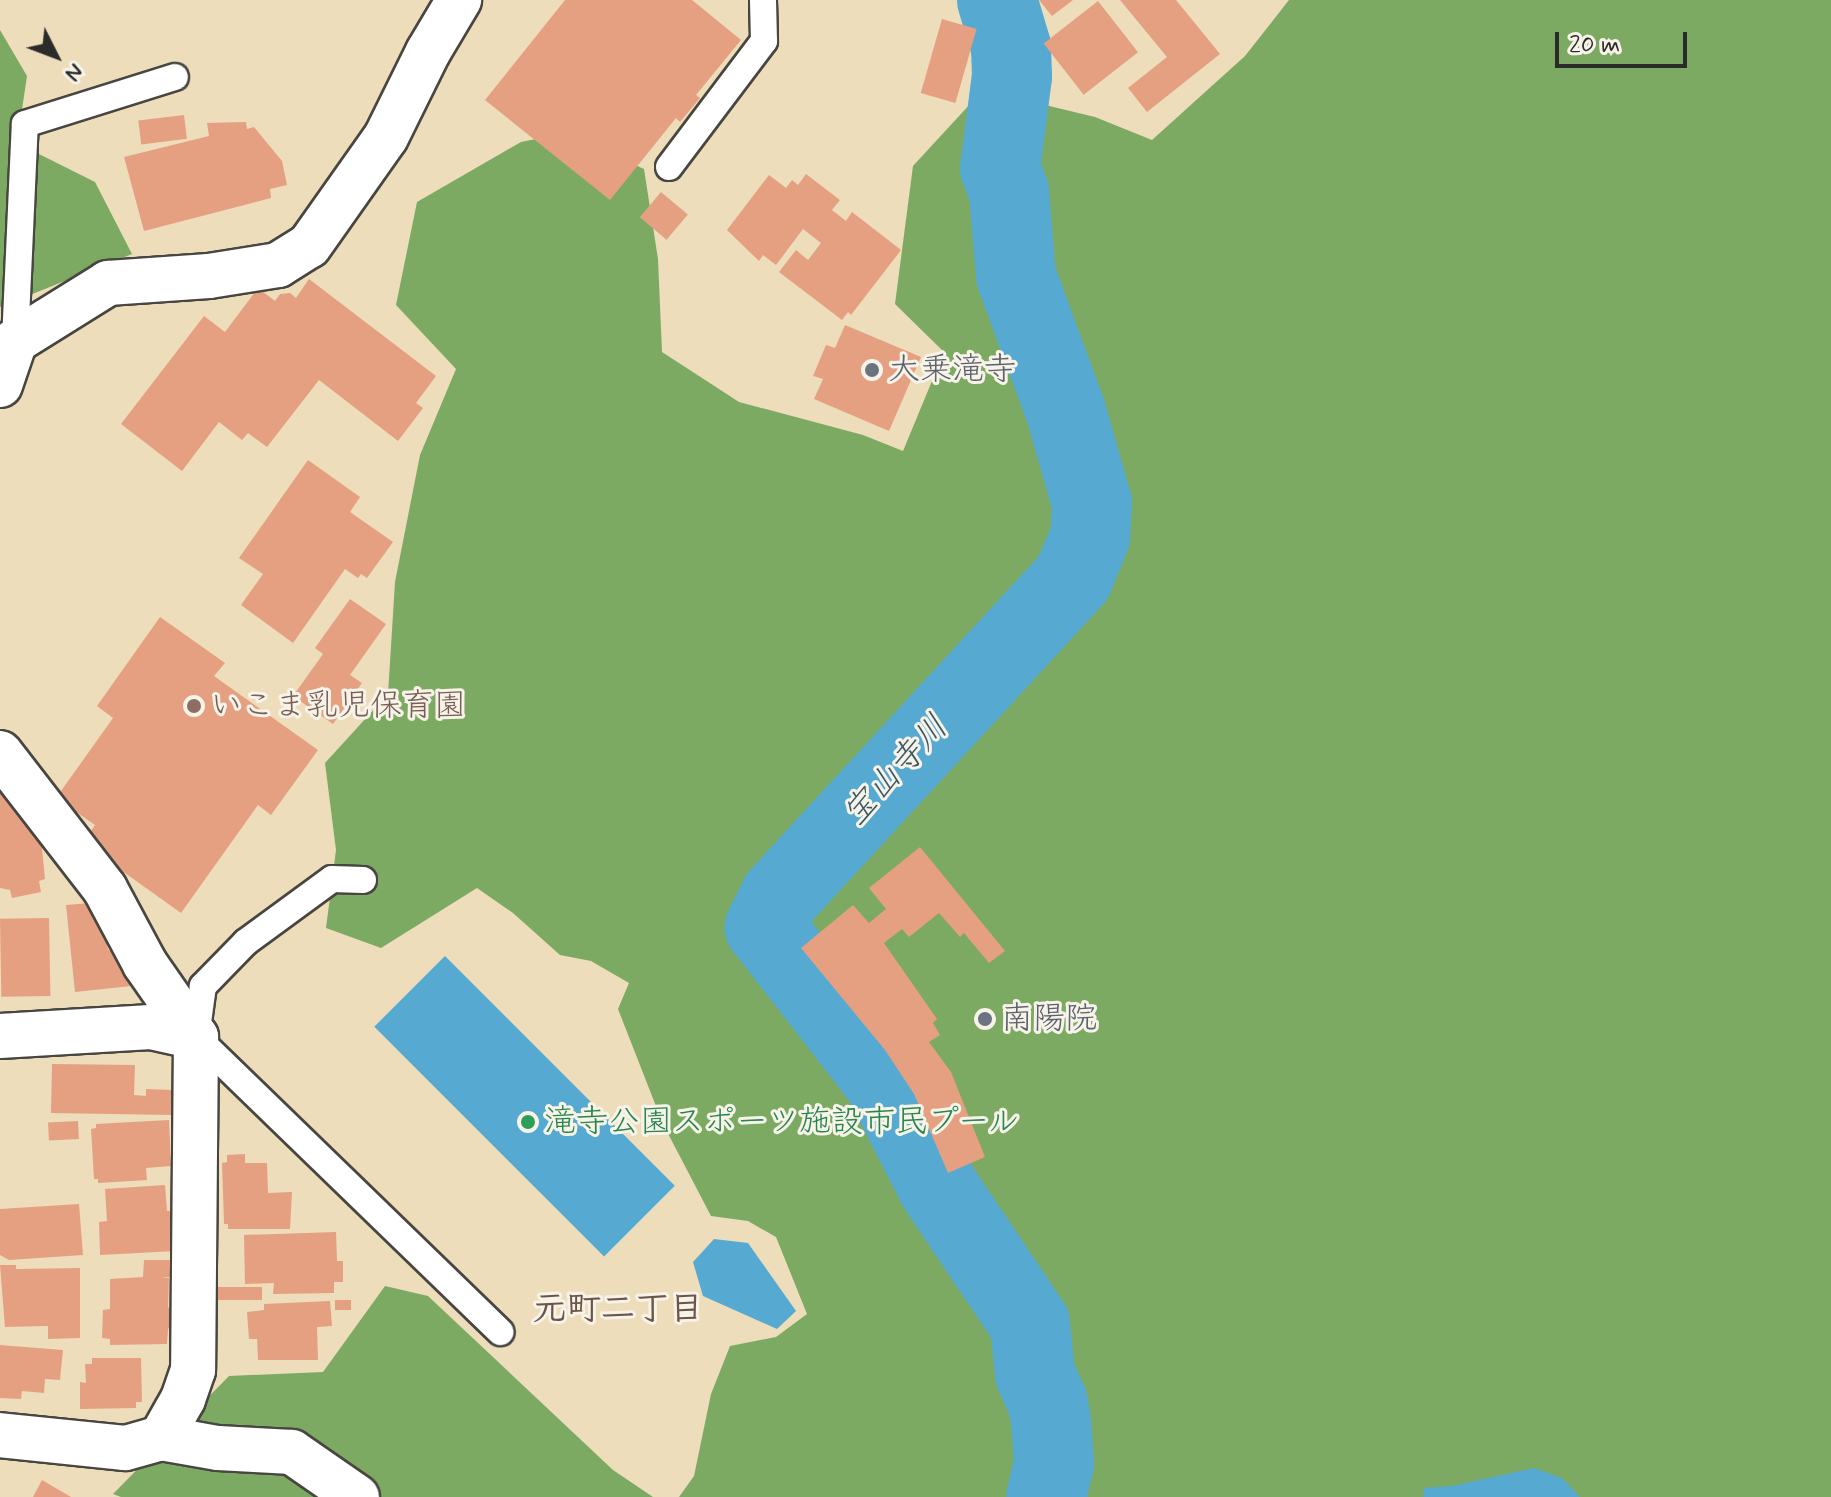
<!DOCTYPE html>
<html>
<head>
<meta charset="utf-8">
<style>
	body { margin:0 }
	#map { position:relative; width:1831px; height:1497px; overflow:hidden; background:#edddba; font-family:Mynerve,"Klee One",sans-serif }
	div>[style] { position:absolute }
	.forest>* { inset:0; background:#7caa63 }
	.water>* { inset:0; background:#56a9d1; transform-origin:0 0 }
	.river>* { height:80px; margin:-40px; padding:0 40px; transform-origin:40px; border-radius:40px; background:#56a9d1 }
	.building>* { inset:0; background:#e5a081; transform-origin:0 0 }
	.roads { filter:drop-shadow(2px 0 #484640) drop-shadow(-2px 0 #484640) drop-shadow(0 2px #484640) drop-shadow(0 -2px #484640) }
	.lane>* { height:26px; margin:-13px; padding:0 13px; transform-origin:13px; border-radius:13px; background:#fff }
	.street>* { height:44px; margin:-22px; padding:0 22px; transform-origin:22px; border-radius:22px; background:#fff }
	.dots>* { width:22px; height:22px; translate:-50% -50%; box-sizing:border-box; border:4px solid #f7f3e8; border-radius:50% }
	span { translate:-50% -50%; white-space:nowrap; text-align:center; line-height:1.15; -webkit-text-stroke:6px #f7f3e8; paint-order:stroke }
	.worship-label { font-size:32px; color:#5b616d }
	.left { translate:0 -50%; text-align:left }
	.education-label { font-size:32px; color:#785e54 }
	.leisure-label { font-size:32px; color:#27864d }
	.water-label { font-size:34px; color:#3a5765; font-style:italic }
	.neighbourhood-label { font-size:34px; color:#6c5449; font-weight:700 }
	.north { position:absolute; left:16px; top:16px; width:80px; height:80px; -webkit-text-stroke:6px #f7f3e8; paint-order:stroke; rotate:132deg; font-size:22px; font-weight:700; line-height:32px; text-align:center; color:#2b2b2b }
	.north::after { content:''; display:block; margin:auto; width:28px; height:36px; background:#2b2b2b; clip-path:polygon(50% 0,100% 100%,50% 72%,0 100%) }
	.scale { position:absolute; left:1555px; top:32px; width:132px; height:36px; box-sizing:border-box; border:4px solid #2b2b2b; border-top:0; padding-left:10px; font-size:24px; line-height:28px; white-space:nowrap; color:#2b2b2b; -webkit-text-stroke:6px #f7f3e8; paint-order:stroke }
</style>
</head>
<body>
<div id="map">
	<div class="forest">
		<div style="clip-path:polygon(1289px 0,1831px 0,1831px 1497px,679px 1497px,694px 1476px,711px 1394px,730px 1346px,776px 1337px,807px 1314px,776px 1237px,748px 1221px,711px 1216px,663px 1124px,618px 1009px,629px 983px,591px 961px,560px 955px,513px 913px,477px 888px,381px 948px,326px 928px,336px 850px,325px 763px,388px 694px,395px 582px,420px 455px,456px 369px,396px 305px,417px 202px,521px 142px,565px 133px,644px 169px,658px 259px,662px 352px,739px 402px,863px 435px,903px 451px,944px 352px,895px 304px,913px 166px,983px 90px,1095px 117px,1152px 140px,1245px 56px)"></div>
		<div style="clip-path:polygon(0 30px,27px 76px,17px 143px,95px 182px,132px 254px,0 307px)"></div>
		<div style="clip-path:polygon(385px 1286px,428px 1296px,613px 1470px,653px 1497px,121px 1497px,113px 1494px,229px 1376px,323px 1372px)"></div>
	</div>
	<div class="water">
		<div style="left:445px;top:956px;width:325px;height:100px;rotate:45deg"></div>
		<div style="clip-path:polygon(714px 1239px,748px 1243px,796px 1311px,777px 1329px,703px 1296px,693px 1262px)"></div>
		<div style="clip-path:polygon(1534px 1468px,1562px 1478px,1580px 1497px,1423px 1497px,1424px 1488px,1452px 1486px)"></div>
	</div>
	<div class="river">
		<div style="left:997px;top:0;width:49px;rotate:73.4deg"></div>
		<div style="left:1011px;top:47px;width:29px;rotate:88deg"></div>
		<div style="left:1012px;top:76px;width:93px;rotate:97.4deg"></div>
		<div style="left:1000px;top:168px;width:25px;rotate:69deg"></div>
		<div style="left:1009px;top:191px;width:85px;rotate:85.3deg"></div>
		<div style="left:1016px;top:276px;width:145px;rotate:69.8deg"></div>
		<div style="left:1066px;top:412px;width:95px;rotate:74.1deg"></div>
		<div style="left:1092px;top:503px;width:34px;rotate:93deg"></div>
		<div style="left:1090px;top:537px;width:44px;rotate:112.5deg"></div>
		<div style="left:1073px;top:578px;width:433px;rotate:132.6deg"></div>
		<div style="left:780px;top:897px;width:34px;rotate:117deg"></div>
		<div style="left:765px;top:927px;width:192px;rotate:52.2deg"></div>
		<div style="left:883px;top:1079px;width:121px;rotate:63deg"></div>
		<div style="left:938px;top:1187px;width:165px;rotate:56.1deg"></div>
		<div style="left:1030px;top:1324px;width:50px;rotate:84.3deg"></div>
		<div style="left:1035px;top:1374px;width:32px;rotate:66deg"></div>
		<div style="left:1048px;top:1403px;width:18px;rotate:81deg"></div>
		<div style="left:1051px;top:1421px;width:42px;rotate:85.9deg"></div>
		<div style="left:1054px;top:1463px;width:35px;rotate:103deg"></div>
	</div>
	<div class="building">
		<div style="clip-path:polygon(565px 0,692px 0,741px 40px,696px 95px,700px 98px,680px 122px,676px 118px,610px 200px,485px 100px)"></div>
		<div style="clip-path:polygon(1039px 0,1073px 0,1052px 16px)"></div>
		<div style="clip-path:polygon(1120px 0,1176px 0,1220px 54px,1147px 112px,1128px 88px,1167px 57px)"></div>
		<div style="left:1098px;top:1px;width:65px;height:69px;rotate:52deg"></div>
		<div style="left:942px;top:19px;width:36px;height:77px;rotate:16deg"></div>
		<div style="left:184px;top:115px;width:24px;height:46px;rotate:83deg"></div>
		<div style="clip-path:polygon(246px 122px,247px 129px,254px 127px,282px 161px,287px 185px,270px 189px,271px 198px,144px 231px,124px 157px,209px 136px,207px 123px)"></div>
		<div style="clip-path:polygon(806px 174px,840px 200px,832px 210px,846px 221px,852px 212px,901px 250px,851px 315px,848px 312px,842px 320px,779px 272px,796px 250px,808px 260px,821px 243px,803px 229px,776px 265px,763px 255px,759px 261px,727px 230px,769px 175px,786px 188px,792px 180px,798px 185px)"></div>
		<div style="left:661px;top:192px;width:35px;height:33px;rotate:40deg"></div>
		<div style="clip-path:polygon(309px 279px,436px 376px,416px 403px,423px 408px,398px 441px,319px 380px,267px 447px,248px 433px,242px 440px,219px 422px,182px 471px,121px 424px,204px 316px,225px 332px,258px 288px,275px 301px,280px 294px,290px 293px,296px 298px)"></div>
		<div style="clip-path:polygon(845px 325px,921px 357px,889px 431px,814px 399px,823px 379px,813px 376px,826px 345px,835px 348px)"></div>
		<div style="clip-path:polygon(308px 460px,360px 497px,350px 512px,393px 542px,367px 578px,361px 574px,358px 578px,345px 569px,293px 643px,241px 605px,263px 574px,239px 558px)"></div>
		<div style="clip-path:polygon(350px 599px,386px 624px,350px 675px,362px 683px,333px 724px,293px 696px,323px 654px,315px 648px)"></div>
		<div style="clip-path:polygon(160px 617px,225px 663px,214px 676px,318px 750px,271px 815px,258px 805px,181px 913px,83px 843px,95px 825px,56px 798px,113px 718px,97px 706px)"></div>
		<div style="clip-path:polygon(14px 790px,22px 797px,29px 831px,40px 829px,45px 879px,39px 881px,41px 892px,12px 898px,10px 890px,0 888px,0 793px)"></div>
		<div style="clip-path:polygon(920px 847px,1005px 951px,989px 963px,964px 933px,960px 937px,939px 913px,909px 937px,902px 929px,884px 943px,937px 1019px,933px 1023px,940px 1035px,929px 1042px,951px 1072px,985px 1157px,948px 1173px,914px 1094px,885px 1050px,801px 948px,853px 905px,869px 923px,886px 909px,869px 888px)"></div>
		<div style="clip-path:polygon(103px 902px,108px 950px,128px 948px,131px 986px,75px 992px,66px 905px)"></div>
		<div style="left:49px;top:918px;width:78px;height:49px;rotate:89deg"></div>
		<div style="clip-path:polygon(52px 1064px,135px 1065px,134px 1095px,146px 1096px,146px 1089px,172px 1090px,171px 1115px,51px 1113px)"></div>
		<div style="clip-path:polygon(169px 1120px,171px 1166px,146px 1168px,147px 1180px,98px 1183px,98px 1179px,94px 1179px,91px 1129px,96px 1128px,96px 1124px)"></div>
		<div style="left:78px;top:1121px;width:18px;height:30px;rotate:87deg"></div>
		<div style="clip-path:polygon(245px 1154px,245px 1163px,267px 1163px,268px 1193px,292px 1192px,290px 1229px,228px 1229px,228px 1224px,224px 1224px,222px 1163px,227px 1162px,227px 1155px)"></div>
		<div style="clip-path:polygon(165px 1185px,167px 1211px,179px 1211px,176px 1251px,100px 1255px,99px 1222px,107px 1221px,105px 1189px)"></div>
		<div style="clip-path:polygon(79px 1204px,83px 1255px,9px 1260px,0 1255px,0 1209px)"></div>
		<div style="clip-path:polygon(336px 1232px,337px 1261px,343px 1261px,343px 1282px,334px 1282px,334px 1293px,273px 1294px,274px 1283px,245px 1284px,244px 1235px)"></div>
		<div style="clip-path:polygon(144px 1260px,175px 1260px,175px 1277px,162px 1277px,169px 1278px,168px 1307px,174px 1312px,175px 1321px,168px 1329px,167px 1344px,110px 1345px,110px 1339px,102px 1338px,103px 1310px,110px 1309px,110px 1279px,143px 1277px)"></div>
		<div style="clip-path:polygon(0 1265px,16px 1265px,16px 1269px,80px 1268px,80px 1338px,48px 1339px,48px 1326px,5px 1327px)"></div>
		<div style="left:262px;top:1287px;width:13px;height:44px;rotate:90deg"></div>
		<div style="left:351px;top:1300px;width:10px;height:16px;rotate:90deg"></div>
		<div style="clip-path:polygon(330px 1301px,332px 1326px,317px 1327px,318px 1360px,258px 1360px,257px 1339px,249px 1339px,247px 1312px,264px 1310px,264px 1304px)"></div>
		<div style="clip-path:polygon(0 1345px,63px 1350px,60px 1380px,45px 1379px,44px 1393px,22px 1391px,21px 1399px,0 1398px)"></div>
		<div style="clip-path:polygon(92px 1358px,141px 1358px,142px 1402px,136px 1402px,136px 1408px,80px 1409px,80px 1382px,86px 1383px,85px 1364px,92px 1364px)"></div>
		<div style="clip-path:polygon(42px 1480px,71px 1497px,33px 1497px)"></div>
	</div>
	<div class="roads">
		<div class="lane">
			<div style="left:669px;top:167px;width:158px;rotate:-53deg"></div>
			<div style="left:764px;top:41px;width:41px;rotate:-91.4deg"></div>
			<div style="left:15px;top:341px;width:217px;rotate:-87.4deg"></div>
			<div style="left:25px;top:124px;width:157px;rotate:-17.4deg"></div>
			<div style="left:363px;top:880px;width:31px;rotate:-178deg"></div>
			<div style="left:332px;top:879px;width:107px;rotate:143.8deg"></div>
			<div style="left:246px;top:942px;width:62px;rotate:134.3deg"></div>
			<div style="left:203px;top:986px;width:51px;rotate:97.8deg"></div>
			<div style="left:196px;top:1037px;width:424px;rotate:44.1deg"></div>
		</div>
		<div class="street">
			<div style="left:0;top:385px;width:46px;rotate:-71.2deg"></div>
			<div style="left:15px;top:341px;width:110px;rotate:-31.9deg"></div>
			<div style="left:108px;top:283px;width:101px;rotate:-4deg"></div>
			<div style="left:209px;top:276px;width:70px;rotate:-9.1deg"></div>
			<div style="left:278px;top:265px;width:36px;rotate:-32deg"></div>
			<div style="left:309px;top:246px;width:133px;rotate:-54.8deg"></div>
			<div style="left:386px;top:137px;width:95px;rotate:-63.7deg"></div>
			<div style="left:428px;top:52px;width:61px;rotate:-59.2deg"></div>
			<div style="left:0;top:753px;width:172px;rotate:52.3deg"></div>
			<div style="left:105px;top:889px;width:85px;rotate:61.9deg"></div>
			<div style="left:145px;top:964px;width:89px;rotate:55.1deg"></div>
			<div style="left:196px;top:1037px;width:333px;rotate:90.5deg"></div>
			<div style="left:193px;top:1370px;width:31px;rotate:109deg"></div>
			<div style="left:183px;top:1399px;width:45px;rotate:119.4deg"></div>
			<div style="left:161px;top:1438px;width:37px;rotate:164deg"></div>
			<div style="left:125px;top:1448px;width:126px;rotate:-174.1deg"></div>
			<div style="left:0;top:1036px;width:151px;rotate:-3.4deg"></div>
			<div style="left:151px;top:1027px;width:46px;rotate:12.5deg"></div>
			<div style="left:161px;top:1438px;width:58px;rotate:10deg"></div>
			<div style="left:218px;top:1448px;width:74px;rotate:3.1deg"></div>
			<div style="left:292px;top:1452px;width:79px;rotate:34.7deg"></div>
		</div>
	</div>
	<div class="dots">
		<div style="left:872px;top:370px;background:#6b7280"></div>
		<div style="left:194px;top:706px;background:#8d6e63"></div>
		<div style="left:985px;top:1019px;background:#6b7280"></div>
		<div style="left:528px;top:1122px;background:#2e9e5b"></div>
	</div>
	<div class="worship-label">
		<span class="left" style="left:888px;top:370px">大乗滝寺</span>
		<span class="left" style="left:1001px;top:1019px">南陽院</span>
	</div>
	<div class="education-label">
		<span class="left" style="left:210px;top:706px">いこま乳児保育園</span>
	</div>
	<div class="leisure-label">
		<span class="left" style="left:544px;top:1122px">滝寺公園スポーツ施設市民プール</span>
	</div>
	<div class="water-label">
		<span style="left:896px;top:771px;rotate:-47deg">宝山寺川</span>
	</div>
	<div class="neighbourhood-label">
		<span style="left:618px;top:1310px">元町二丁目</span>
	</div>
	<div class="north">N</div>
	<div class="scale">20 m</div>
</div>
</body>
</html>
